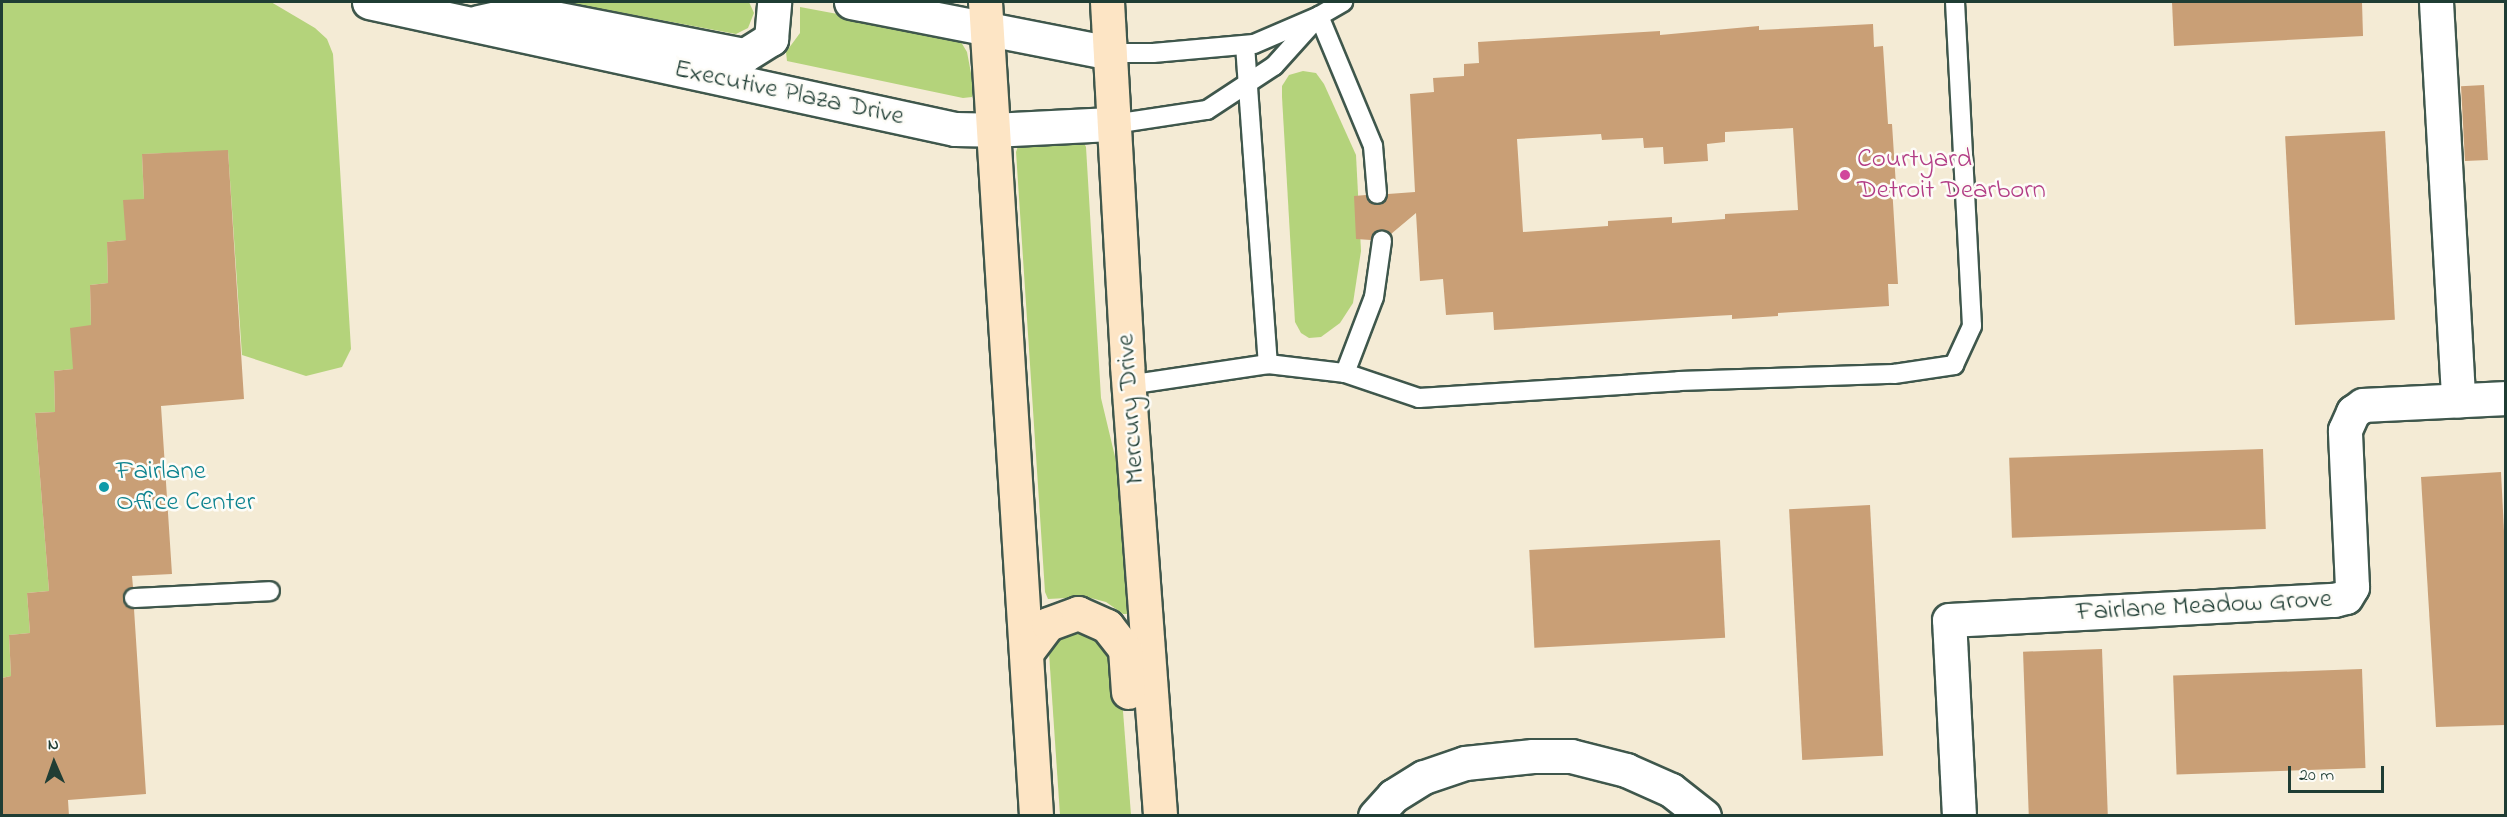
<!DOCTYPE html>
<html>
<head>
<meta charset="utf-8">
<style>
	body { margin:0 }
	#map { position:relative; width:2507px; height:817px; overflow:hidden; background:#f4ebd5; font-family:"Indie Flower",sans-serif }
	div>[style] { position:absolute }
	.green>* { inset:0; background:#b4d37b }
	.building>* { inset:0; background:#c99f76; transform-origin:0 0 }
	.roads { filter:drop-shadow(2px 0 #3f574c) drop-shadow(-2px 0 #3f574c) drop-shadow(0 2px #3f574c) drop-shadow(0 -2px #3f574c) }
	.lane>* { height:18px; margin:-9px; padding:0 9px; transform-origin:9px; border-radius:9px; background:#fff }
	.street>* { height:33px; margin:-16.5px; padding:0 16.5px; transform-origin:16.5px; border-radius:16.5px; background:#fff }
	.secondary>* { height:33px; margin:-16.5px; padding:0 16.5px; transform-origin:16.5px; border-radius:16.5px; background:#fde5c5 }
	.dots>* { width:16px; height:16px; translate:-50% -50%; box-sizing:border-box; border:3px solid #fdfcf7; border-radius:50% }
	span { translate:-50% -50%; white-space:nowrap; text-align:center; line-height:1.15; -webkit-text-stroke:5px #fdfcf7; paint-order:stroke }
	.street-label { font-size:27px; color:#1f3d34 }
	.hotel-label { font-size:27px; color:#b23c85 }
	.left { translate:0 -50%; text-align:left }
	.culture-label { font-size:27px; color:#0d838f }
	.frame { position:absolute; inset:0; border:3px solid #1f3d34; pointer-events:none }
	.north { position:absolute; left:24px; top:733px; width:60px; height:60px; -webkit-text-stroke:4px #fdfcf7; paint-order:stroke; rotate:358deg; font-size:16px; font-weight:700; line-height:24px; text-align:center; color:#1f3d34 }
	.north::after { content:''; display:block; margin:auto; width:21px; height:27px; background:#1f3d34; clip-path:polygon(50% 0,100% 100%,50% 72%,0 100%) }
	.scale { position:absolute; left:2288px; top:766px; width:96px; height:27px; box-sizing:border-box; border:3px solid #1f3d34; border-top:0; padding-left:8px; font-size:18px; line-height:21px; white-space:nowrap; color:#1f3d34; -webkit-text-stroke:4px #fdfcf7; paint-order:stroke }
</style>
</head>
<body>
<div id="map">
	<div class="green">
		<div style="clip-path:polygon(2px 2px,271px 2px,315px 28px,327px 39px,333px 54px,351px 349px,342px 367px,306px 376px,242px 355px,228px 151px,142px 154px,144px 199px,126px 240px,107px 242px,108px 283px,90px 285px,91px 325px,73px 369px,54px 371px,55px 412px,35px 413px,49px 591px,27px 593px,30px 633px,9px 635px,11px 676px,2px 678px)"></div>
		<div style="clip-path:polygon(564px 2px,749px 2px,754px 13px,748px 28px,736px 34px)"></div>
		<div style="clip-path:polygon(800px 7px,950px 35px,961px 42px,967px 52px,974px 89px,972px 97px,963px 98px,787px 61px,786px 52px,800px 33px)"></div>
		<div style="clip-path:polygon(1303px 71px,1316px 73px,1324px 84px,1356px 155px,1361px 251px,1353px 303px,1340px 323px,1321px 337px,1309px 338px,1301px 333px,1295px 322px,1282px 97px,1282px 86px,1289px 75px)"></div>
		<div style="clip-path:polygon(1083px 141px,1086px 147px,1101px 398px,1127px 507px,1130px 614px,1123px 614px,1106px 602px,1087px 597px,1048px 599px,1045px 592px,1016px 152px,1018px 146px,1025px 142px)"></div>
		<div style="clip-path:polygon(1068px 627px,1103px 633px,1120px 672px,1131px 815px,1060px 815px,1049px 653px,1055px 638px)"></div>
	</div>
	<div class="building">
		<div style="clip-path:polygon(2172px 2px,2362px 2px,2363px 36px,2174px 46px)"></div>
		<div style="clip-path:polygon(evenodd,1873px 24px,1874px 47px,1883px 46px,1888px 124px,1892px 124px,1896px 186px,1892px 186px,1898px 284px,1888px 284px,1889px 306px,1778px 313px,1778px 316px,1732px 319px,1732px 315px,1713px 316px,1494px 330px,1493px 312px,1446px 315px,1443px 279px,1420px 281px,1416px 213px,1391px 234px,1378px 230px,1371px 240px,1356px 239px,1354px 196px,1366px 195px,1368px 201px,1377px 205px,1384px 203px,1388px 194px,1415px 192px,1410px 94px,1434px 92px,1433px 78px,1464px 76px,1464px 64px,1479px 63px,1478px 42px,1660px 31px,1660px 35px,1759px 26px,1759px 30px,1873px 24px,1793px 128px,1798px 210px,1725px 214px,1725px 219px,1672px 223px,1672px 217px,1608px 221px,1608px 226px,1523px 232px,1517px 139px,1601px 134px,1602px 140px,1643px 138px,1644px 148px,1663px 147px,1664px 164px,1708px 161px,1707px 144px,1725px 142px,1725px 132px,1793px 128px)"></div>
		<div style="left:2484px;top:85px;width:75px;height:23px;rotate:87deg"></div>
		<div style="left:2385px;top:131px;width:189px;height:100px;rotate:87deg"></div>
		<div style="clip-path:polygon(228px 150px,244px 399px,161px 406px,172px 574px,132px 576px,133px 587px,127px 589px,123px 598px,125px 605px,134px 609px,146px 794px,68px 800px,69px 816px,2px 816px,2px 678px,11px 676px,9px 635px,30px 633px,27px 593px,49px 591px,35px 413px,55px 412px,54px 371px,73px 369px,70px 328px,91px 325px,90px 285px,108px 283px,107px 242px,126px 240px,123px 200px,144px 199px,142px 154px)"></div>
		<div style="left:2263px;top:449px;width:80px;height:254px;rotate:88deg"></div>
		<div style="clip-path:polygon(2501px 472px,2505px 551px,2505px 725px,2436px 727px,2421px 477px)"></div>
		<div style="left:1870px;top:505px;width:251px;height:81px;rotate:87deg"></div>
		<div style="left:1720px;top:540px;width:98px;height:191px;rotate:87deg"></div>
		<div style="left:2102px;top:649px;width:167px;height:79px;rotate:88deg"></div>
		<div style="left:2362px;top:669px;width:99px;height:189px;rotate:88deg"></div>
	</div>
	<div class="roads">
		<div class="lane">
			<div style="left:1245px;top:45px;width:320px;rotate:85.9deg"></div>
			<div style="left:1110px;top:53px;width:43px"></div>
			<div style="left:1153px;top:53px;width:101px;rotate:-5.1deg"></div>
			<div style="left:1254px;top:44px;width:71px;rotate:-23.3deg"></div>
			<div style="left:1319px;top:16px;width:141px;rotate:67.4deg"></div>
			<div style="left:1373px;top:146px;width:48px;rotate:85.2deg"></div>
			<div style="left:1114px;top:124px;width:94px;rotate:-8.6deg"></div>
			<div style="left:1207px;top:110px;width:80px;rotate:-33.3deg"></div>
			<div style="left:1274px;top:66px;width:67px;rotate:-48deg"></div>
			<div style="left:1319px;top:16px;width:28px;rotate:-30deg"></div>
			<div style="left:1345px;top:373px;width:81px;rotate:-69.1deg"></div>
			<div style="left:1374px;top:297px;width:57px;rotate:-81.9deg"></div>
			<div style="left:1128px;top:385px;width:142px;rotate:-8.5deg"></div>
			<div style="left:1268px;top:364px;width:78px;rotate:6.7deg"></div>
			<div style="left:1345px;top:373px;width:78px;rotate:18.7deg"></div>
			<div style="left:1419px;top:398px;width:261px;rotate:-3.7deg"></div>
			<div style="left:1679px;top:381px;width:215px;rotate:-1.9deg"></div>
			<div style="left:1894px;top:374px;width:61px;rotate:-8.5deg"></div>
			<div style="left:1954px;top:365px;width:43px;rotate:-65.2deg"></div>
			<div style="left:1972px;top:326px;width:324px;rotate:-93deg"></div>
			<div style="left:134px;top:598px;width:136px;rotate:-2.9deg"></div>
		</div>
		<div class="street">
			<div style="left:369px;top:2px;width:600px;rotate:12.23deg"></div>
			<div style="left:955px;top:129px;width:39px;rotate:1deg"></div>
			<div style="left:994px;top:130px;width:120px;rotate:-2.9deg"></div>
			<div style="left:851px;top:2px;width:264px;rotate:11.1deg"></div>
			<div style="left:2436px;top:2px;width:399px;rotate:86.8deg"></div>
			<div style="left:478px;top:22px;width:46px;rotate:-12.5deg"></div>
			<div style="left:523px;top:12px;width:226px;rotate:11deg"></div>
			<div style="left:745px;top:55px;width:31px;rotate:-32deg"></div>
			<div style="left:771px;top:39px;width:37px;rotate:-85deg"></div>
			<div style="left:1375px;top:816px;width:27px;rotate:-48deg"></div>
			<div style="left:1393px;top:796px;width:36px;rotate:-32deg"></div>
			<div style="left:1424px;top:777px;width:43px;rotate:-18.9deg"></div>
			<div style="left:1465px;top:763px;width:68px;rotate:-5.9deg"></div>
			<div style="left:1533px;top:756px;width:38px"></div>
			<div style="left:1571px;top:756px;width:57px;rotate:14.3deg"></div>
			<div style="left:1626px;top:770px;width:49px;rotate:24deg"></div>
			<div style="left:1671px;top:790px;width:42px;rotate:38.2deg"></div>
			<div style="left:1959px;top:816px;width:196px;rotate:-92.9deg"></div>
			<div style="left:1949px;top:620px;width:386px;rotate:-3deg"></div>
			<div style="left:2334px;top:600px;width:12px;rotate:-14deg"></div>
			<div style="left:2346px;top:597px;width:12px;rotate:-59deg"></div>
			<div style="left:2352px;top:587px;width:157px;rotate:-92.6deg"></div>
			<div style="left:2345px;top:430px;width:20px;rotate:-66deg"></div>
			<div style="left:2353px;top:412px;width:12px;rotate:-35deg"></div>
			<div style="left:2363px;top:405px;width:143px;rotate:-2.8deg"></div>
		</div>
		<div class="secondary">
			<div style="left:985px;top:2px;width:816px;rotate:86.41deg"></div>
			<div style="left:1107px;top:2px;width:364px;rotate:86.8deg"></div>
			<div style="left:1127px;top:365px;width:452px;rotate:85.8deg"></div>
			<div style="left:1026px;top:653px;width:36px;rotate:-53deg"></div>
			<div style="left:1048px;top:624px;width:32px;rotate:-20deg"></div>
			<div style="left:1078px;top:613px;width:32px;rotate:24deg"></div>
			<div style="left:1107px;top:626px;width:29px;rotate:52deg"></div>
			<div style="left:1125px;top:649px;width:43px;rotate:86deg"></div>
		</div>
	</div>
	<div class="dots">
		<div style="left:1845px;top:175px;background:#d1479c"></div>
		<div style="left:104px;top:487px;background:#0f9aa8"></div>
	</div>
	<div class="street-label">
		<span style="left:789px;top:93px;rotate:12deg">Executive Plaza Drive</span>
		<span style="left:1131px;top:409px;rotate:-94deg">Mercury Drive</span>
		<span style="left:2204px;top:606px;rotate:-3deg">Fairlane Meadow Grove</span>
	</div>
	<div class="hotel-label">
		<span class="left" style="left:1857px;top:175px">Courtyard<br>Detroit Dearborn</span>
	</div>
	<div class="culture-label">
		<span class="left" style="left:116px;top:487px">Fairlane<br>Office Center</span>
	</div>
	<div class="frame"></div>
	<div class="north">N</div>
	<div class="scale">20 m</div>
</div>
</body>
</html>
